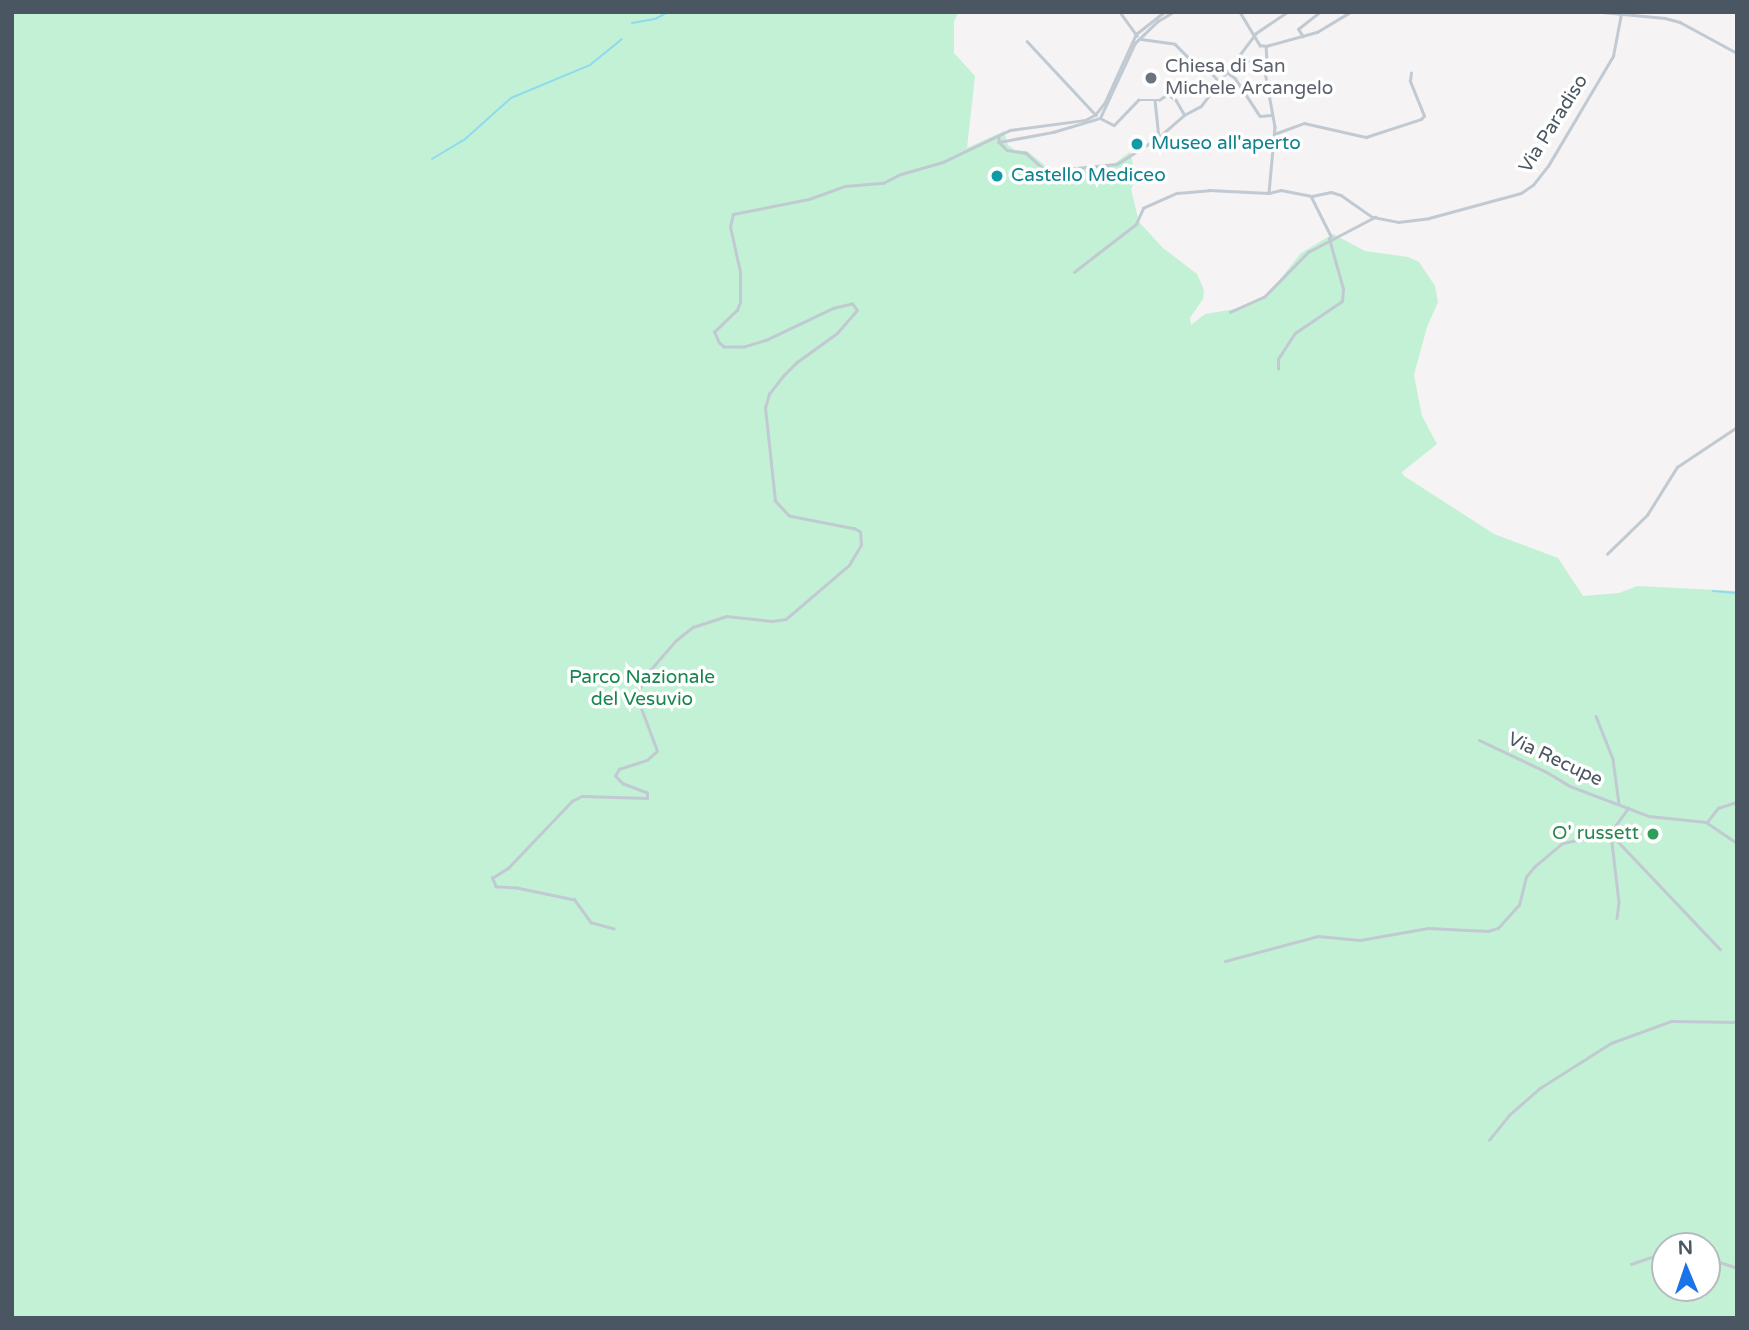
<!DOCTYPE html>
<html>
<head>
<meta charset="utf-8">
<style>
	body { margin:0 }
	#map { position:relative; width:1749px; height:1330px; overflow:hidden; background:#f5f3f3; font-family:"Varela Round",sans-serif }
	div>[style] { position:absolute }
	.green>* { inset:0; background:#c3f1d5 }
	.stream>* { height:2px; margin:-1px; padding:0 1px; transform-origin:1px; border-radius:1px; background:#90daee }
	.minor>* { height:2.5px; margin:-1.25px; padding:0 1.25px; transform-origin:1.25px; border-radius:1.25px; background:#c1cad2 }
	.dots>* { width:19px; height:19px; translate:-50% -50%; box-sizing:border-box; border:4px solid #fff; border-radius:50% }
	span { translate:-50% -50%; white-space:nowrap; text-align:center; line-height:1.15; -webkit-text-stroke:7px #fff; paint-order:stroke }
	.worship-label { font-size:19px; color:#5b616d }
	.left { translate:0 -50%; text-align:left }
	.street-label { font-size:19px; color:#4a5661 }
	.culture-label { font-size:19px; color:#0d838f }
	.park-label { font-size:19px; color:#17864f }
	.leisure-label { font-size:19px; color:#27864d }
	.right { translate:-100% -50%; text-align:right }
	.frame { position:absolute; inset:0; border:14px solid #4a5661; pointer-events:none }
	.north { position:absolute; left:1651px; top:1232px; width:70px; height:70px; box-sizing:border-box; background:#fff; border:2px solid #b7bbc0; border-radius:50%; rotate:358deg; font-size:19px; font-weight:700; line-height:28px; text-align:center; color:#4a5661 }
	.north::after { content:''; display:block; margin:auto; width:24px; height:32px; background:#1a73e8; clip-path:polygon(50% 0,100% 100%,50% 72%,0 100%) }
</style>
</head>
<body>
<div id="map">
	<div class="green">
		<div style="clip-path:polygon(evenodd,12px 12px,958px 12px,954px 22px,954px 53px,975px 76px,967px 148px,1004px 131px,1008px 145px,1015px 150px,1027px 151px,1051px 170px,1115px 163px,1130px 152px,1136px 178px,1131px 189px,1139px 222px,1163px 248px,1197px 274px,1204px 290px,1203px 299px,1190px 318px,1191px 325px,1205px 314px,1241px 308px,1267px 296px,1301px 253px,1333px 234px,1365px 251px,1408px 257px,1419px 262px,1435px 286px,1438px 302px,1427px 327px,1414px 375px,1422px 416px,1437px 444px,1402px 472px,1404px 476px,1494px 534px,1558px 558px,1583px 596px,1619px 593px,1637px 586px,1737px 591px,1737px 1318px,12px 1318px,12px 12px,1665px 1246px,1707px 1246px,1707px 1288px,1665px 1288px,1665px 1246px)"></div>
	</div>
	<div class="stream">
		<div style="left:632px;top:23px;width:23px;rotate:-10deg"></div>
		<div style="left:655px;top:19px;width:15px;rotate:-28deg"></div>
		<div style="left:432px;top:159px;width:37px;rotate:-31deg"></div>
		<div style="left:464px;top:140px;width:63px;rotate:-41.8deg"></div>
		<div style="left:511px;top:98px;width:86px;rotate:-22.7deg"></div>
		<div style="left:590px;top:65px;width:41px;rotate:-39.1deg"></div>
		<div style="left:1713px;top:591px;width:24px;rotate:5deg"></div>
	</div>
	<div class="minor">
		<div style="left:1120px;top:12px;width:29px;rotate:54deg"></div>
		<div style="left:1240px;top:12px;width:39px;rotate:59deg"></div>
		<div style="left:1260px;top:45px;width:6px;rotate:9deg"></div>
		<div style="left:1602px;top:12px;width:63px;rotate:5.4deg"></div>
		<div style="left:1665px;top:18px;width:16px;rotate:15deg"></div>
		<div style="left:1680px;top:22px;width:65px;rotate:28.5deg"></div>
		<div style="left:1303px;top:37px;width:9px;rotate:-122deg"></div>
		<div style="left:1298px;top:29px;width:28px;rotate:-38deg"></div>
		<div style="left:1141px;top:39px;width:34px;rotate:8deg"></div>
		<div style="left:1175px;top:44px;width:37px;rotate:45deg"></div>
		<div style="left:1201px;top:70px;width:8px"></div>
		<div style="left:1209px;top:70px;width:18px;rotate:49deg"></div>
		<div style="left:1027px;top:41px;width:101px;rotate:47deg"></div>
		<div style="left:1266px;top:46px;width:13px;rotate:86deg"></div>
		<div style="left:1267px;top:59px;width:8px;rotate:113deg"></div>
		<div style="left:1264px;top:66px;width:62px;rotate:79.8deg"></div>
		<div style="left:1275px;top:127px;width:66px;rotate:95.2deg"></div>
		<div style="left:1266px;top:46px;width:53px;rotate:-15.4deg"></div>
		<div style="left:1317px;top:32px;width:39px;rotate:-31deg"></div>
		<div style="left:1240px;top:55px;width:16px;rotate:35deg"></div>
		<div style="left:1253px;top:64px;width:11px;rotate:10deg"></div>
		<div style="left:1228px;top:73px;width:9px;rotate:36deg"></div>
		<div style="left:1235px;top:78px;width:45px;rotate:56.7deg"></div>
		<div style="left:1260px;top:116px;width:11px;rotate:-5deg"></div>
		<div style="left:1155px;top:100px;width:37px;rotate:84deg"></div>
		<div style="left:1102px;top:119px;width:13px;rotate:27deg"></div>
		<div style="left:1114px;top:125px;width:35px;rotate:-46deg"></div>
		<div style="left:1138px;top:100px;width:21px"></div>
		<div style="left:1159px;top:100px;width:11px;rotate:-34deg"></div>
		<div style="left:1168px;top:94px;width:10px;rotate:37deg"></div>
		<div style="left:1176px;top:100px;width:16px;rotate:60deg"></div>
		<div style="left:1274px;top:134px;width:32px;rotate:-20deg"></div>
		<div style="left:1304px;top:123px;width:64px;rotate:12.7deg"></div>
		<div style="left:1366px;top:137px;width:58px;rotate:-18.1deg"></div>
		<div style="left:1421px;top:119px;width:4px;rotate:-45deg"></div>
		<div style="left:1424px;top:116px;width:38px;rotate:-112deg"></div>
		<div style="left:1410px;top:81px;width:8px;rotate:-83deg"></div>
		<div style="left:999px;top:136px;width:6px;rotate:90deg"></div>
		<div style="left:999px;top:142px;width:55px;rotate:-10.5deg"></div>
		<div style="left:1053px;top:132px;width:49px;rotate:-16.6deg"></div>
		<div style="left:1100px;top:118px;width:83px;rotate:-65deg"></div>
		<div style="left:1135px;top:43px;width:32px;rotate:-44deg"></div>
		<div style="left:1158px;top:21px;width:17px;rotate:-31deg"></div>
		<div style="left:999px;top:142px;width:11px;rotate:45deg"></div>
		<div style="left:1007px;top:150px;width:19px;rotate:9deg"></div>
		<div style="left:1026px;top:153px;width:27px;rotate:42deg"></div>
		<div style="left:1046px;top:171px;width:71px;rotate:-5.6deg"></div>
		<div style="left:1117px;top:164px;width:50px;rotate:-32.7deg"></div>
		<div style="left:1159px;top:137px;width:33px;rotate:-41deg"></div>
		<div style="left:1184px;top:115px;width:19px;rotate:-28deg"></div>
		<div style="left:1201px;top:106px;width:91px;rotate:-53deg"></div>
		<div style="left:1256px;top:33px;width:37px;rotate:-34deg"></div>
		<div style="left:1311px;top:196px;width:45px;rotate:63.4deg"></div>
		<div style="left:1074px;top:272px;width:78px;rotate:-37.7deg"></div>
		<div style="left:1136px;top:224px;width:17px;rotate:-66deg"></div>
		<div style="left:1143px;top:208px;width:37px;rotate:-24deg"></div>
		<div style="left:1177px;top:193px;width:32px;rotate:-5deg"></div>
		<div style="left:1209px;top:190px;width:60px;rotate:2.9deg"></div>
		<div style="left:1269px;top:193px;width:12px;rotate:-14deg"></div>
		<div style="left:1281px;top:190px;width:32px;rotate:11deg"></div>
		<div style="left:1312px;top:196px;width:19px;rotate:-12deg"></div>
		<div style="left:1331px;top:192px;width:10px;rotate:17deg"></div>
		<div style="left:1341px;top:195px;width:39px;rotate:35deg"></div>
		<div style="left:1373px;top:217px;width:25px;rotate:11deg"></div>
		<div style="left:1398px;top:222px;width:31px;rotate:-7deg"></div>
		<div style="left:1429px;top:218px;width:95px;rotate:-15.2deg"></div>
		<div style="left:1521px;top:193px;width:14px;rotate:-34deg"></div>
		<div style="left:1533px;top:185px;width:24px;rotate:-52deg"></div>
		<div style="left:1548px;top:166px;width:128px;rotate:-59.4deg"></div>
		<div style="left:1613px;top:56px;width:43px;rotate:-79.2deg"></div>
		<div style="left:1230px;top:312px;width:37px;rotate:-24deg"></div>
		<div style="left:1264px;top:297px;width:63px;rotate:-45.6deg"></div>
		<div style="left:1308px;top:252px;width:76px;rotate:-27.6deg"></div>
		<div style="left:1278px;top:369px;width:10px;rotate:-90deg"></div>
		<div style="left:1278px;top:359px;width:31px;rotate:-57deg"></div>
		<div style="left:1295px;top:333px;width:57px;rotate:-34.2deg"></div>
		<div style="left:1342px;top:301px;width:12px;rotate:-85deg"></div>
		<div style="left:1343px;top:289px;width:52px;rotate:-105.6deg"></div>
		<div style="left:1607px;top:554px;width:56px;rotate:-44.3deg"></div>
		<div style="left:1647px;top:515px;width:57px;rotate:-58deg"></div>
		<div style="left:1677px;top:467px;width:72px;rotate:-33.7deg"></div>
		<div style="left:1596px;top:716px;width:46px;rotate:68.4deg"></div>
		<div style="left:1613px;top:759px;width:45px;rotate:82.4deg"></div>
		<div style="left:1479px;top:740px;width:73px;rotate:25.2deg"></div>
		<div style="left:1545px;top:771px;width:29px;rotate:31deg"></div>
		<div style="left:1570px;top:786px;width:85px;rotate:20.8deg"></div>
		<div style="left:1649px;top:816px;width:57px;rotate:6deg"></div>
		<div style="left:1706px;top:822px;width:37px;rotate:34deg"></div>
		<div style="left:1707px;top:822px;width:18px;rotate:-52deg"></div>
		<div style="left:1718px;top:808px;width:20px;rotate:-18deg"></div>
		<div style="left:1610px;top:833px;width:160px;rotate:46.5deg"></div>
		<div style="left:1611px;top:834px;width:68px;rotate:83.3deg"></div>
		<div style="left:1619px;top:902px;width:16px;rotate:97deg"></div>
		<div style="left:614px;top:929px;width:24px;rotate:-165deg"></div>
		<div style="left:591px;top:923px;width:29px;rotate:-126deg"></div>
		<div style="left:574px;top:900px;width:58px;rotate:-168.1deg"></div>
		<div style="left:517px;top:888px;width:21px;rotate:-177deg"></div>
		<div style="left:496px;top:887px;width:10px;rotate:-114deg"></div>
		<div style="left:492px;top:878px;width:19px;rotate:-32deg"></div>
		<div style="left:508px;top:868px;width:93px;rotate:-46.3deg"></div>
		<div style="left:572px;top:801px;width:11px;rotate:-27deg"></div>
		<div style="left:582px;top:796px;width:65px;rotate:1.8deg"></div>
		<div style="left:647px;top:798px;width:5px;rotate:-90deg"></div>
		<div style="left:647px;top:793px;width:26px;rotate:-159deg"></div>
		<div style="left:623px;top:784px;width:11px;rotate:-135deg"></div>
		<div style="left:615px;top:776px;width:8px;rotate:-60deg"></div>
		<div style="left:619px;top:769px;width:29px;rotate:-18deg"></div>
		<div style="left:647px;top:760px;width:13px;rotate:-42deg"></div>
		<div style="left:657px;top:751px;width:60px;rotate:-110.6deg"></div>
		<div style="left:636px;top:695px;width:30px;rotate:-60deg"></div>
		<div style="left:651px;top:669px;width:37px;rotate:-49deg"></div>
		<div style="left:675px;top:641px;width:23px;rotate:-38deg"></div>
		<div style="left:693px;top:627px;width:35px;rotate:-18deg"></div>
		<div style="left:726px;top:616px;width:46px;rotate:6.2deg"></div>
		<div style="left:772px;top:621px;width:14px;rotate:-8deg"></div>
		<div style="left:786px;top:619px;width:83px;rotate:-40.6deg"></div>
		<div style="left:849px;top:565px;width:23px;rotate:-59deg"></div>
		<div style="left:861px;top:545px;width:13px;rotate:-94deg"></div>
		<div style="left:860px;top:532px;width:6px;rotate:-149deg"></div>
		<div style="left:855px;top:529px;width:67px;rotate:-168.9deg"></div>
		<div style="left:789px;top:516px;width:21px;rotate:-133deg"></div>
		<div style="left:775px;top:501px;width:94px;rotate:-96.1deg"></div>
		<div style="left:765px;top:408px;width:15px;rotate:-74deg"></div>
		<div style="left:769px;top:394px;width:23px;rotate:-52deg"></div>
		<div style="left:783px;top:376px;width:20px;rotate:-45deg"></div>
		<div style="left:797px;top:362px;width:49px;rotate:-35.9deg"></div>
		<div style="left:837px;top:333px;width:30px;rotate:-49deg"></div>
		<div style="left:857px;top:310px;width:8px;rotate:-130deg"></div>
		<div style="left:852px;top:304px;width:18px;rotate:167deg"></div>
		<div style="left:834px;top:308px;width:74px;rotate:154.5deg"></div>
		<div style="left:767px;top:340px;width:24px;rotate:163deg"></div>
		<div style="left:744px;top:347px;width:20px;rotate:180deg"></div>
		<div style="left:724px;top:347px;width:6px;rotate:-141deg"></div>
		<div style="left:719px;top:343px;width:12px;rotate:-114deg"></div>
		<div style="left:714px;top:332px;width:32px;rotate:-44deg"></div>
		<div style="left:737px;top:310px;width:9px;rotate:-69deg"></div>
		<div style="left:740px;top:302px;width:30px;rotate:-90deg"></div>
		<div style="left:740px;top:272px;width:46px;rotate:-102.5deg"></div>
		<div style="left:730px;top:227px;width:13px;rotate:-77deg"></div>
		<div style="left:733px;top:214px;width:77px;rotate:-11.2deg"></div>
		<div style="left:809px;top:199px;width:38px;rotate:-20deg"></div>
		<div style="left:845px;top:186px;width:38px;rotate:-5deg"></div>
		<div style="left:883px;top:183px;width:20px;rotate:-27deg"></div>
		<div style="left:901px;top:174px;width:44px;rotate:-15.9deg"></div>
		<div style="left:943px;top:162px;width:74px;rotate:-25.5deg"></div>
		<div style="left:1010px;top:130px;width:76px;rotate:-7.6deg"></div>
		<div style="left:1085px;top:120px;width:11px;rotate:-27deg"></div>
		<div style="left:1095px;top:115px;width:16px;rotate:-52deg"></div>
		<div style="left:1105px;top:102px;width:75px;rotate:-65.5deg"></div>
		<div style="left:1136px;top:34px;width:36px;rotate:-38deg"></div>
		<div style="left:1225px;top:961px;width:96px;rotate:-15deg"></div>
		<div style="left:1318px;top:936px;width:42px;rotate:5.4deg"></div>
		<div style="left:1360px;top:940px;width:69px;rotate:-10deg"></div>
		<div style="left:1428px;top:928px;width:60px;rotate:2.9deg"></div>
		<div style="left:1488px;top:931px;width:10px;rotate:-17deg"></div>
		<div style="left:1498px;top:928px;width:31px;rotate:-48deg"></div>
		<div style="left:1519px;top:905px;width:29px;rotate:-76deg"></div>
		<div style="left:1526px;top:877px;width:13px;rotate:-51deg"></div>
		<div style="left:1534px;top:867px;width:38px;rotate:-40deg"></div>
		<div style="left:1563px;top:843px;width:48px;rotate:-12deg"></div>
		<div style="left:1610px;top:833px;width:31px;rotate:-54deg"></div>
		<div style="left:1489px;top:1140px;width:32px;rotate:-51deg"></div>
		<div style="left:1509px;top:1115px;width:41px;rotate:-41.1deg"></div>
		<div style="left:1540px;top:1088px;width:84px;rotate:-32.4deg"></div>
		<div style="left:1611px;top:1043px;width:64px;rotate:-20.1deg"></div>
		<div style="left:1671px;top:1021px;width:66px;rotate:0.9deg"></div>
		<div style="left:1707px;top:1258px;width:32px;rotate:18deg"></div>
		<div style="left:1631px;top:1264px;width:36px;rotate:-19deg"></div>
	</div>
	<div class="dots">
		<div style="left:1151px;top:78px;background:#6b7280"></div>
		<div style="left:1137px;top:144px;background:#0f9aa8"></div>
		<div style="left:997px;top:176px;background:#0f9aa8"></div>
		<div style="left:1653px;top:834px;background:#2e9e5b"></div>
	</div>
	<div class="worship-label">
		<span class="left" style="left:1165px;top:78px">Chiesa di San<br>Michele Arcangelo</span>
	</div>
	<div class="street-label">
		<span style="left:1554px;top:124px;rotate:-58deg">Via Paradiso</span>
		<span style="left:1555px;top:760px;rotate:25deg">Via Recupe</span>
	</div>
	<div class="culture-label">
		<span class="left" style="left:1151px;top:144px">Museo all'aperto</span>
		<span class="left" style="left:1011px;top:176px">Castello Mediceo</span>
	</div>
	<div class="park-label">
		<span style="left:642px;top:689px">Parco Nazionale<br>del Vesuvio</span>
	</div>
	<div class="leisure-label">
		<span class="right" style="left:1639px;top:834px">O' russett</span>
	</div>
	<div class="frame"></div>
	<div class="north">N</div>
</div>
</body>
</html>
